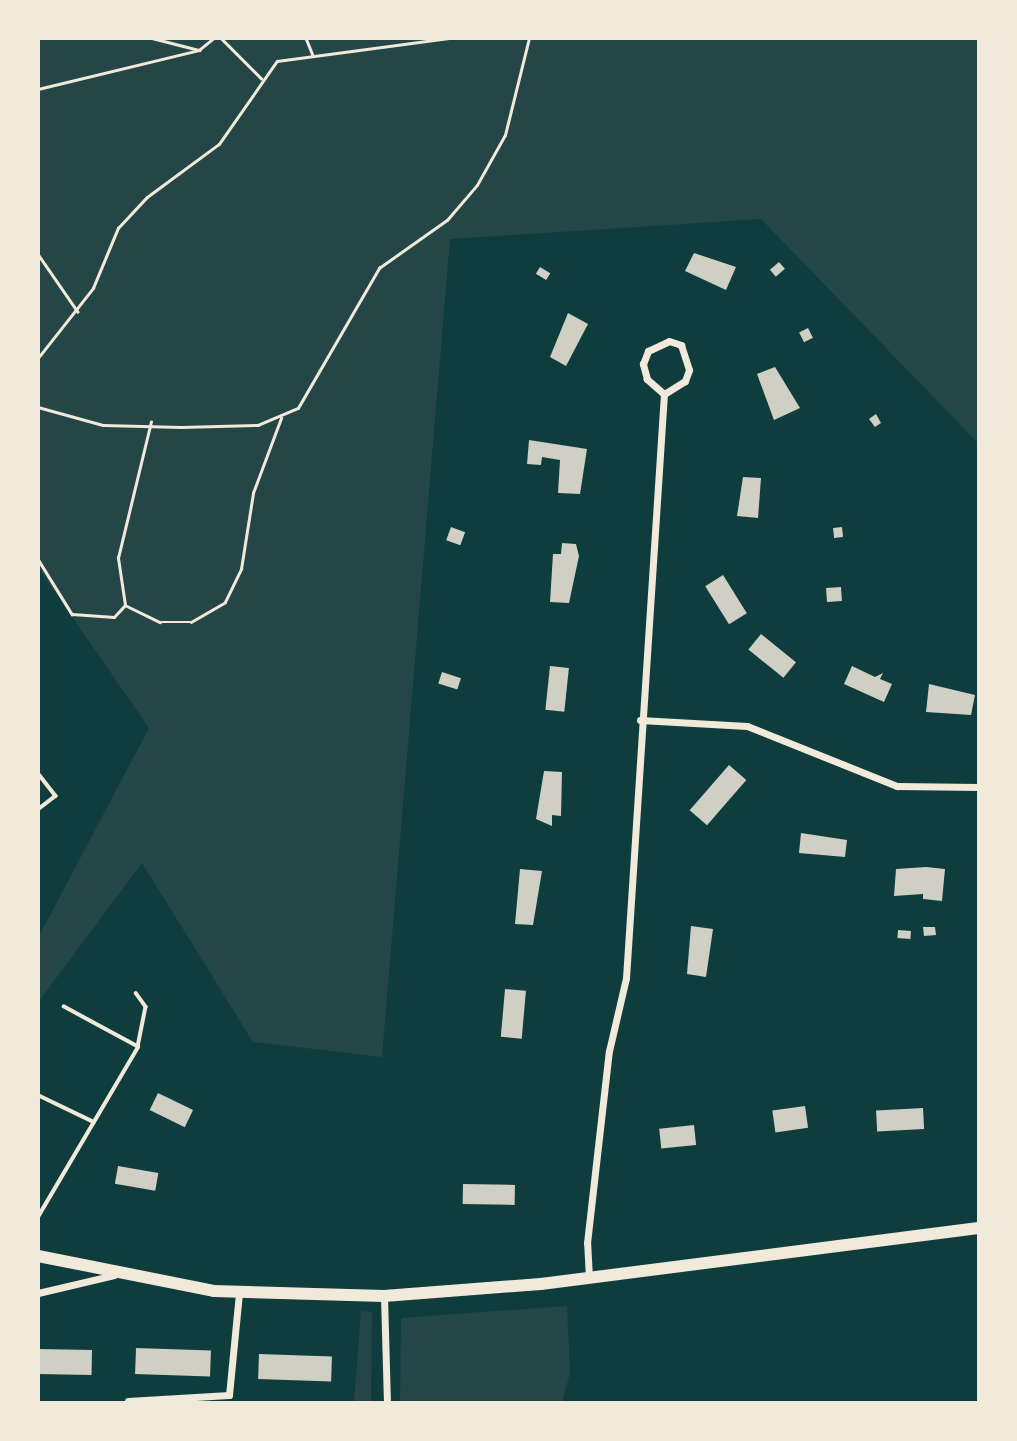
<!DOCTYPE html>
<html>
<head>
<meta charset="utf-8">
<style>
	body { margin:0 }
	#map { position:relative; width:1017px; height:1441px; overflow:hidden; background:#0f3d3e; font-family:Mulish,sans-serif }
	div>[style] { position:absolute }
	.green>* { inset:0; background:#244646 }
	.building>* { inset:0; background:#cfcfc3; transform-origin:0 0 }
	.path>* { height:2.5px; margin:-1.25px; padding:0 1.25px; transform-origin:1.25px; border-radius:1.25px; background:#f1e9da }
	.service>* { height:3.5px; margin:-1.75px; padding:0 1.75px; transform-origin:1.75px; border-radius:1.75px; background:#f1e9da }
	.minor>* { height:7px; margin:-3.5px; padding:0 3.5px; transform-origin:3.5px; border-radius:3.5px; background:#f1e9da }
	.trunk>* { height:12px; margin:-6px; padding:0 6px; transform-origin:6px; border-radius:6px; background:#f1e9da }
	span { translate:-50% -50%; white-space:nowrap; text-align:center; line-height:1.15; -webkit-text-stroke:7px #f1e9da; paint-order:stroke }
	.frame { position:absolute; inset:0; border:40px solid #f1e9da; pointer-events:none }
</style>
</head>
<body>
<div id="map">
	<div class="green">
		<div style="clip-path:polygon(39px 39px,978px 39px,978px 443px,761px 219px,450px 239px,382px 1057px,253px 1042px,142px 863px,39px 1001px,39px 936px,149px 728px,39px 569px)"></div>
		<div style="clip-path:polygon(567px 1306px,570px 1373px,562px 1402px,400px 1402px,401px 1318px)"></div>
		<div style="clip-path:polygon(361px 1311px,372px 1312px,371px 1402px,354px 1402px)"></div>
	</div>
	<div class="building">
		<div style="clip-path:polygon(694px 253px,736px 267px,726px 290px,685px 271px)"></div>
		<div style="left:779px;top:262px;width:9px;height:12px;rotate:49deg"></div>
		<div style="left:540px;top:267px;width:12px;height:8px;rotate:31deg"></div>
		<div style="clip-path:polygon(568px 313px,588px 324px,566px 366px,550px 357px)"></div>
		<div style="left:808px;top:328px;width:11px;height:10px;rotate:63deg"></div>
		<div style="clip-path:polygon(775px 367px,800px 408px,774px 420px,757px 374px)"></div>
		<div style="clip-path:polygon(876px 414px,881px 423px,875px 427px,869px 419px)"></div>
		<div style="clip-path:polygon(529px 440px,587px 449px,580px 494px,558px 493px,560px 460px,542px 457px,541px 465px,527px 464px)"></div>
		<div style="clip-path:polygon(743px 477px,761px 478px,758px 518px,737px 516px)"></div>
		<div style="left:451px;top:527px;width:15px;height:14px;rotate:20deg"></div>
		<div style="left:842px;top:527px;width:10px;height:9px;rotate:84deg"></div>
		<div style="clip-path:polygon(562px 543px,576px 544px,579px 556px,569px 603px,550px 602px,553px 554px,561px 554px)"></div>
		<div style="left:723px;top:575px;width:45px;height:21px;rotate:58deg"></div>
		<div style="left:841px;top:587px;width:14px;height:15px;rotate:86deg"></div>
		<div style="left:761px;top:634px;width:45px;height:20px;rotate:39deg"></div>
		<div style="left:550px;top:666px;width:19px;height:44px;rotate:6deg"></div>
		<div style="clip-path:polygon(852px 666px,875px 677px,883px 673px,880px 679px,892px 684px,884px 702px,844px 684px)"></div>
		<div style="left:442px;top:672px;width:20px;height:12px;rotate:18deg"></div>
		<div style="clip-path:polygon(929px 684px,975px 695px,971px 715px,926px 712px)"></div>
		<div style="left:729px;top:765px;width:23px;height:60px;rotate:41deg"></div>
		<div style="clip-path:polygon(544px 771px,562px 772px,561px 816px,552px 815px,552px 826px,536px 819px)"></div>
		<div style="clip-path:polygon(801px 833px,847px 840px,845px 857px,799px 853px)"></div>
		<div style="clip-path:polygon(926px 867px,945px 869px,942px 901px,923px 899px,923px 894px,894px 896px,896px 869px)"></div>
		<div style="clip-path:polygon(520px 869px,542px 871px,533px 925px,515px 924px)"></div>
		<div style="clip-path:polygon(691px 926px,713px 929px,706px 977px,687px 974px)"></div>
		<div style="clip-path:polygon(923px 927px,935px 927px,936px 935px,924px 936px)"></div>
		<div style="left:898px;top:930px;width:13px;height:8px;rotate:4deg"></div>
		<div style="left:505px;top:989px;width:21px;height:48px;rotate:5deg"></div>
		<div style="left:158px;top:1093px;width:39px;height:19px;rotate:26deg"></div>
		<div style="left:805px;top:1106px;width:22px;height:33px;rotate:82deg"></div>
		<div style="left:923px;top:1108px;width:21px;height:47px;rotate:87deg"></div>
		<div style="left:694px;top:1125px;width:20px;height:35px;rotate:84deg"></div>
		<div style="left:118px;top:1166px;width:41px;height:18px;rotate:10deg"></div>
		<div style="left:463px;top:1184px;width:52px;height:20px;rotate:1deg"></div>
		<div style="left:136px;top:1348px;width:75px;height:26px;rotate:2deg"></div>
		<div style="left:38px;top:1349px;width:54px;height:25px;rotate:1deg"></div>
		<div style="left:259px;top:1354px;width:73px;height:25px;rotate:2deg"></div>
	</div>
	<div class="path">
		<div style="left:152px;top:38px;width:49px;rotate:14.3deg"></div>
		<div style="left:199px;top:50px;width:19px;rotate:-39deg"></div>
		<div style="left:221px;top:38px;width:57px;rotate:45deg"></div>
		<div style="left:306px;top:38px;width:18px;rotate:68deg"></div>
		<div style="left:38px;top:89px;width:166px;rotate:-13.6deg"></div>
		<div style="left:38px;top:254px;width:70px;rotate:55.4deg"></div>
		<div style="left:38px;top:358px;width:89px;rotate:-51.8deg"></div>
		<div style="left:93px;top:288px;width:65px;rotate:-67.4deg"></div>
		<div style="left:118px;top:228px;width:42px;rotate:-46.9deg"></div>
		<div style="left:147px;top:197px;width:89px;rotate:-36.4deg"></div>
		<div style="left:219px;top:144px;width:101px;rotate:-55.1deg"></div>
		<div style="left:277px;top:61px;width:175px;rotate:-7.6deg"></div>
		<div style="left:38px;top:407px;width:67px;rotate:15.5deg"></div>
		<div style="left:103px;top:425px;width:78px;rotate:1.5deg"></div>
		<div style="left:181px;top:427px;width:77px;rotate:-1.5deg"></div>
		<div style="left:258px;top:425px;width:43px;rotate:-23deg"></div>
		<div style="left:298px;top:408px;width:162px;rotate:-59.9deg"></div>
		<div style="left:379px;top:268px;width:83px;rotate:-35.2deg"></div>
		<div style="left:447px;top:220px;width:46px;rotate:-49.4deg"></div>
		<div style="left:477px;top:185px;width:57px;rotate:-60.8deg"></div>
		<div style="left:505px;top:135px;width:100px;rotate:-76.1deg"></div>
		<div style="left:38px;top:559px;width:65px;rotate:58.3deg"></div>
		<div style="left:72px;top:614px;width:42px;rotate:4.1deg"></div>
		<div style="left:114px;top:617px;width:16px;rotate:-47deg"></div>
		<div style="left:125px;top:605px;width:48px;rotate:-98.5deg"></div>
		<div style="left:118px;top:558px;width:140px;rotate:-76.4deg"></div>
		<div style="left:125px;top:605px;width:39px;rotate:26deg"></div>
		<div style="left:160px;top:622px;width:31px"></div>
		<div style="left:191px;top:622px;width:39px;rotate:-30deg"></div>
		<div style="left:225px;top:602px;width:37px;rotate:-64deg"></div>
		<div style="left:241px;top:569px;width:77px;rotate:-81deg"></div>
		<div style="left:253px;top:493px;width:80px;rotate:-69.5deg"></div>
	</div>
	<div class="service">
		<div style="left:38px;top:773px;width:29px;rotate:52deg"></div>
		<div style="left:56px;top:796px;width:23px;rotate:142deg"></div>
		<div style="left:136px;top:993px;width:17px;rotate:54deg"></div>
		<div style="left:146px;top:1007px;width:41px;rotate:101.3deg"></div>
		<div style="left:38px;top:1095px;width:62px;rotate:25.7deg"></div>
		<div style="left:38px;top:1217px;width:197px;rotate:-59.5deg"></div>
		<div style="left:138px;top:1047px;width:84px;rotate:-151.6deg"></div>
	</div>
	<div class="minor">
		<div style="left:640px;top:720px;width:107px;rotate:3.2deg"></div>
		<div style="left:747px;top:726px;width:162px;rotate:21.8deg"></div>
		<div style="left:897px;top:786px;width:81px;rotate:0.7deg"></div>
		<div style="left:589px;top:1278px;width:35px;rotate:-93deg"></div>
		<div style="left:587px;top:1243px;width:193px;rotate:-83.5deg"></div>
		<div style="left:609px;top:1051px;width:75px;rotate:-76.9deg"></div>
		<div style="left:626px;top:978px;width:585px;rotate:-86.28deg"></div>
		<div style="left:664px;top:394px;width:23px;rotate:-139deg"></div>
		<div style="left:647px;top:379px;width:16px;rotate:-105deg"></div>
		<div style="left:643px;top:364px;width:14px;rotate:-69deg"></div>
		<div style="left:648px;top:351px;width:23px;rotate:-25deg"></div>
		<div style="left:669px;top:341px;width:13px;rotate:18deg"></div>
		<div style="left:681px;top:345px;width:26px;rotate:72deg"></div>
		<div style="left:689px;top:370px;width:12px;rotate:110deg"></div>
		<div style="left:685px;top:381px;width:25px;rotate:148deg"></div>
		<div style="left:38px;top:1293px;width:78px;rotate:-13.3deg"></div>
		<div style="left:384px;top:1296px;width:106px;rotate:88.4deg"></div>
		<div style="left:128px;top:1401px;width:101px;rotate:-3.4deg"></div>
		<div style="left:229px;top:1395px;width:102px;rotate:-84.4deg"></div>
	</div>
	<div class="trunk">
		<div style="left:38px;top:1256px;width:179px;rotate:11.2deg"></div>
		<div style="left:214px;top:1291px;width:170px;rotate:1.7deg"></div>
		<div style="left:384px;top:1296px;width:157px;rotate:-4.4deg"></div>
		<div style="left:541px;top:1284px;width:441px;rotate:-7.3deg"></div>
	</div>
	<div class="frame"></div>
</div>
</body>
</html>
